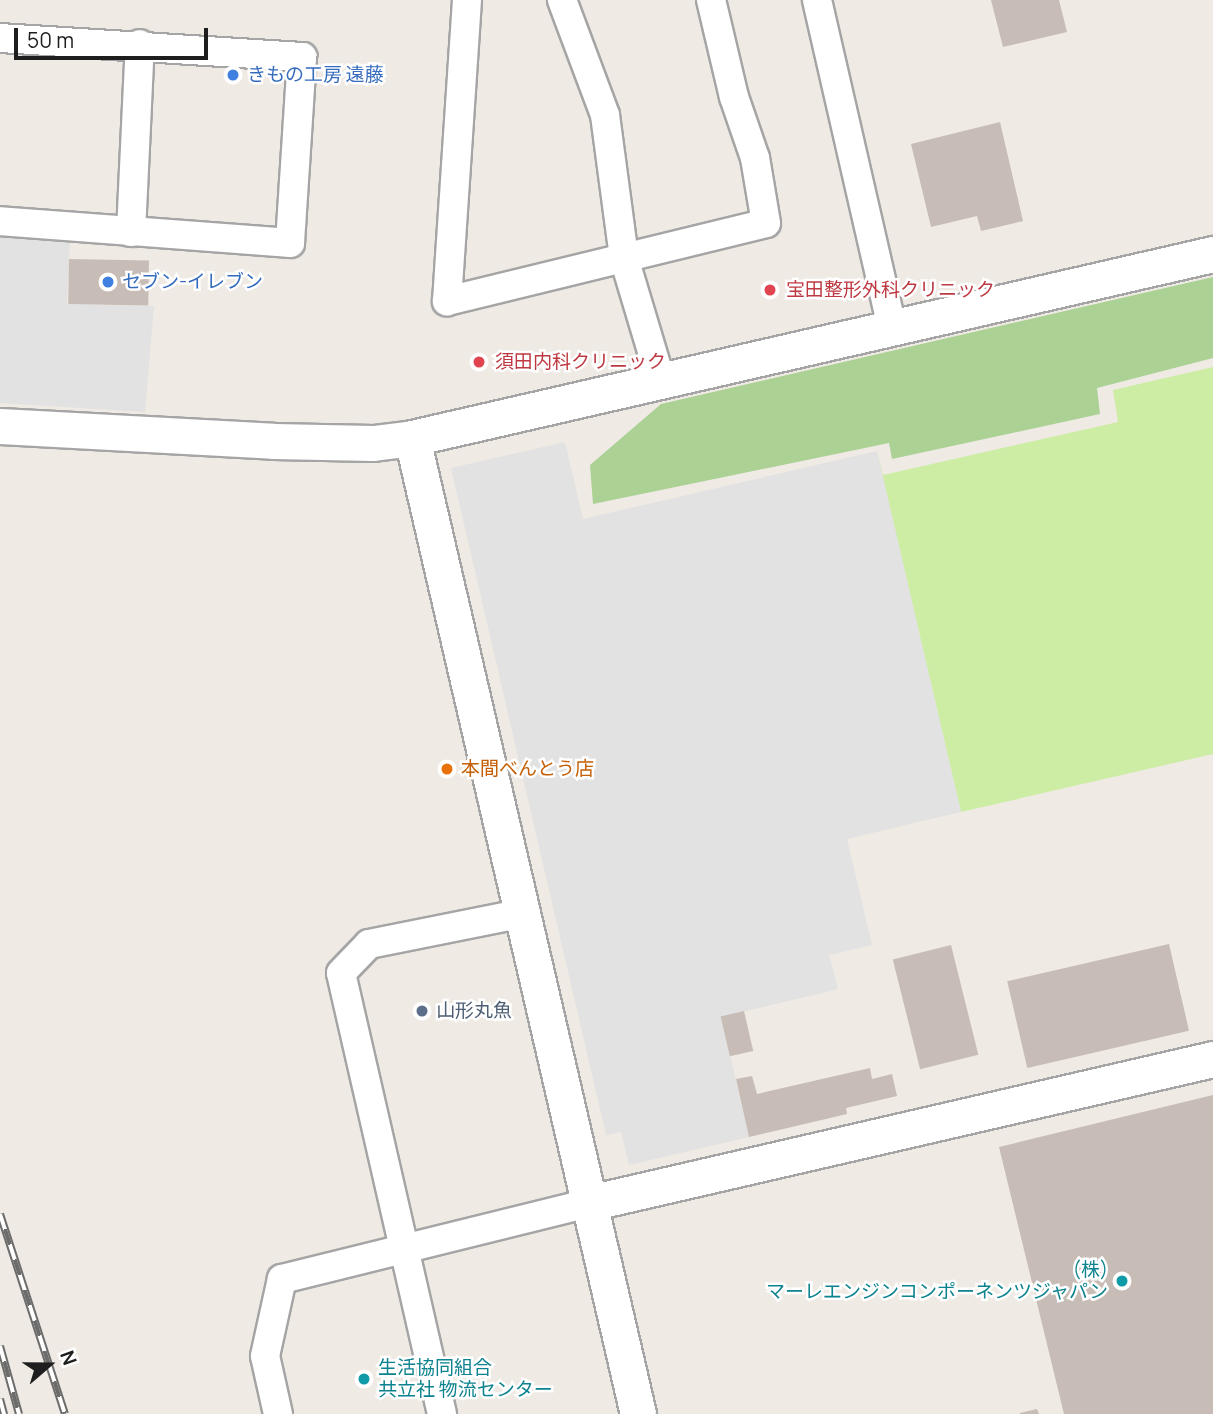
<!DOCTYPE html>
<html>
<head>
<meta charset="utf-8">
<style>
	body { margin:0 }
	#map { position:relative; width:1213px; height:1414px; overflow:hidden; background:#efeae3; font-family:Manrope,"Noto Sans JP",sans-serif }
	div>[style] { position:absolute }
	.grass>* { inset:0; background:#cdeda5 }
	.forest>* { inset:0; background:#abd195 }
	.parking>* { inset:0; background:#e2e2e2 }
	.building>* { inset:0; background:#c7bcb6; transform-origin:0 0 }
	.roads { filter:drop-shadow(2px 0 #a5a5a5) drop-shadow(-2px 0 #a5a5a5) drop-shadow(0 2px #a5a5a5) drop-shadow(0 -2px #a5a5a5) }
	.minor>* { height:28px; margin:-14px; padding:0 14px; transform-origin:14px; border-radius:14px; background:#fff }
	.tertiary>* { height:35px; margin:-17.5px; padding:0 17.5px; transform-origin:17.5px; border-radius:17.5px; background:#fff }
	.rail>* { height:8px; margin-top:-4px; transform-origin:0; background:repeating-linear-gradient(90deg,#fff 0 16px,#6c6c6c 0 32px); box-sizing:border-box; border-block:2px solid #6c6c6c }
	.dots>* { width:19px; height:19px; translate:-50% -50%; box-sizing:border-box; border:4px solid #fff; border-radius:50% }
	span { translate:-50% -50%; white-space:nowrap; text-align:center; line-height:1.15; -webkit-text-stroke:5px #fff; paint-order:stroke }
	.shop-label { font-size:19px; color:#366cbe }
	.left { translate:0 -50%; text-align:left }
	.health-label { font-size:19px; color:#be3a42 }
	.food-label { font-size:19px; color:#c56008 }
	.service-label { font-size:19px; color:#4e5e75 }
	.culture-label { font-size:19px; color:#0d838f }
	.right { translate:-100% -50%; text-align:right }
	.north { position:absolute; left:14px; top:1330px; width:70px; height:70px; -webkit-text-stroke:5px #fff; paint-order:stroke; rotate:70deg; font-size:19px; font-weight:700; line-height:28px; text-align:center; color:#1e1e1e }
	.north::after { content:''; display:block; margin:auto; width:24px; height:32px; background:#1e1e1e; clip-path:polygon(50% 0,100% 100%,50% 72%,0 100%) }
	.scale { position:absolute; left:14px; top:28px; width:194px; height:32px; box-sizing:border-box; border:4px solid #1e1e1e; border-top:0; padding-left:9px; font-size:21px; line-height:24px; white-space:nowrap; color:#1e1e1e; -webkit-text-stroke:5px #fff; paint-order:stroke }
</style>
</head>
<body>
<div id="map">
	<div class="grass">
		<div style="clip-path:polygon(1213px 367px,1213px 754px,961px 812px,882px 475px,877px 451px,883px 475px,1118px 422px,1113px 390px)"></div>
	</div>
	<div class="forest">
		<div style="clip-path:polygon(1213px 277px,1213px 358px,1097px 388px,1100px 414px,892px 459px,889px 443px,593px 504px,590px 465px,661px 404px)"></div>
	</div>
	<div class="parking">
		<div style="clip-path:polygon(0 232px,70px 238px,67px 304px,154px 306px,145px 412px,0 403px)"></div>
		<div style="clip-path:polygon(565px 442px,583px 519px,877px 451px,961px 812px,847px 839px,872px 945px,829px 955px,838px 989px,721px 1017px,749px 1137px,629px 1165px,621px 1132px,606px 1135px,451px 468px)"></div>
	</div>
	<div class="building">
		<div style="clip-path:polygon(991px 0,1059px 0,1067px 32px,1003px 47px)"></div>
		<div style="clip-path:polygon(1000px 122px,1023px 221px,981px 231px,977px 216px,931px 227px,911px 144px)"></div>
		<div style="left:69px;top:259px;width:80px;height:45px;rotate:1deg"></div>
		<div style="left:1169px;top:944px;width:89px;height:166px;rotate:77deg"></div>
		<div style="left:951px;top:945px;width:113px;height:60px;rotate:76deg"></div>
		<div style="left:744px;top:1011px;width:41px;height:24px;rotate:77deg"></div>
		<div style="clip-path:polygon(870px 1068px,872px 1079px,892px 1074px,897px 1096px,846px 1108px,847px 1114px,749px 1137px,736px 1079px,752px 1076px,757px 1094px)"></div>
		<div style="clip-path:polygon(1213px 1095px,1213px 1414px,1064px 1414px,999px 1147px)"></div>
		<div style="clip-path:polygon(1037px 1409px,1039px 1414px,1020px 1414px,1020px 1413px)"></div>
	</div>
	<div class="roads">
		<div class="minor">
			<div style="left:467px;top:0;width:302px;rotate:93.8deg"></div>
			<div style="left:447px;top:301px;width:328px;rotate:-13.7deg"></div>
			<div style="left:766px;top:223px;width:66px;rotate:-99.6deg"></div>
			<div style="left:755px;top:158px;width:65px;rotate:-109deg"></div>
			<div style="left:734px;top:97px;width:100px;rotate:-103.3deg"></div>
			<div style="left:562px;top:0;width:123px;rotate:69.5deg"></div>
			<div style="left:605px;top:115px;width:144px;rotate:82.4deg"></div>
			<div style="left:624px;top:258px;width:128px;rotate:73.3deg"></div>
			<div style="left:817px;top:0;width:335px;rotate:77.1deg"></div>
			<div style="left:0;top:38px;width:303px;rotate:3.6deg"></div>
			<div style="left:302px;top:57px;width:186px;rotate:93.7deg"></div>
			<div style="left:290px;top:243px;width:291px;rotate:-175.7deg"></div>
			<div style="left:131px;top:232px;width:188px;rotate:-87.3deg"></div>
			<div style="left:278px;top:1414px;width:59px;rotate:-102.6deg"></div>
			<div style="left:265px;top:1356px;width:79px;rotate:-77.6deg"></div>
			<div style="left:282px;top:1279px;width:316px;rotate:-13.9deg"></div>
			<div style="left:442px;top:1414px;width:452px;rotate:-102.9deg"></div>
			<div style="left:341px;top:973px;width:40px;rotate:-46deg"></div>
			<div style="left:369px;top:944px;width:158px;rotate:-11.3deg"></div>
		</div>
		<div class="tertiary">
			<div style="left:0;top:426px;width:273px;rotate:3.1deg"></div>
			<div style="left:273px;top:441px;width:100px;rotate:1.1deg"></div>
			<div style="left:373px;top:443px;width:39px;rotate:-7deg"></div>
			<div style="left:412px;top:438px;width:822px;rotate:-12.94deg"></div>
			<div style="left:412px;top:438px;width:1002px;rotate:76.96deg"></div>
			<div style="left:589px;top:1203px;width:640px;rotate:-12.99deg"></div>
		</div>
	</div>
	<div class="rail">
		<div style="left:0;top:1214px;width:210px;rotate:72deg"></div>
		<div style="left:0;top:1346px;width:71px;rotate:74.4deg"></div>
		<div style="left:0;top:1399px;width:16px;rotate:75deg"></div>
	</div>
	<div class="dots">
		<div style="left:233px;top:75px;background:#3f7fe0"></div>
		<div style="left:108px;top:282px;background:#3f7fe0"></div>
		<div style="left:770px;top:290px;background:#e0444e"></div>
		<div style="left:479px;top:362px;background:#e0444e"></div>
		<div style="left:447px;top:769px;background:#e8710a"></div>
		<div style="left:422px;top:1011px;background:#5c6f8a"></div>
		<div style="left:1122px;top:1281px;background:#0f9aa8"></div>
		<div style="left:364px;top:1379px;background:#0f9aa8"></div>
	</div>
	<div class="shop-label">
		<span class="left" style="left:247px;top:75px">きもの工房 遠藤</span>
		<span class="left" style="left:122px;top:282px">セブン-イレブン</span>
	</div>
	<div class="health-label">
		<span class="left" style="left:786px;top:290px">宝田整形外科クリニック</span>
		<span class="left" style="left:495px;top:362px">須田内科クリニック</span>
	</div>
	<div class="food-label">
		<span class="left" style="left:461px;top:769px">本間べんとう店</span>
	</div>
	<div class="service-label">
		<span class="left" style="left:436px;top:1011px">山形丸魚</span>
	</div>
	<div class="culture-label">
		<span class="right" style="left:1108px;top:1281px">(株)<br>マーレエンジンコンポーネンツジャパン</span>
		<span class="left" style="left:378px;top:1379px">生活協同組合<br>共立社 物流センター</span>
	</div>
	<div class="north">N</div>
	<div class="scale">50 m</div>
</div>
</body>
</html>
